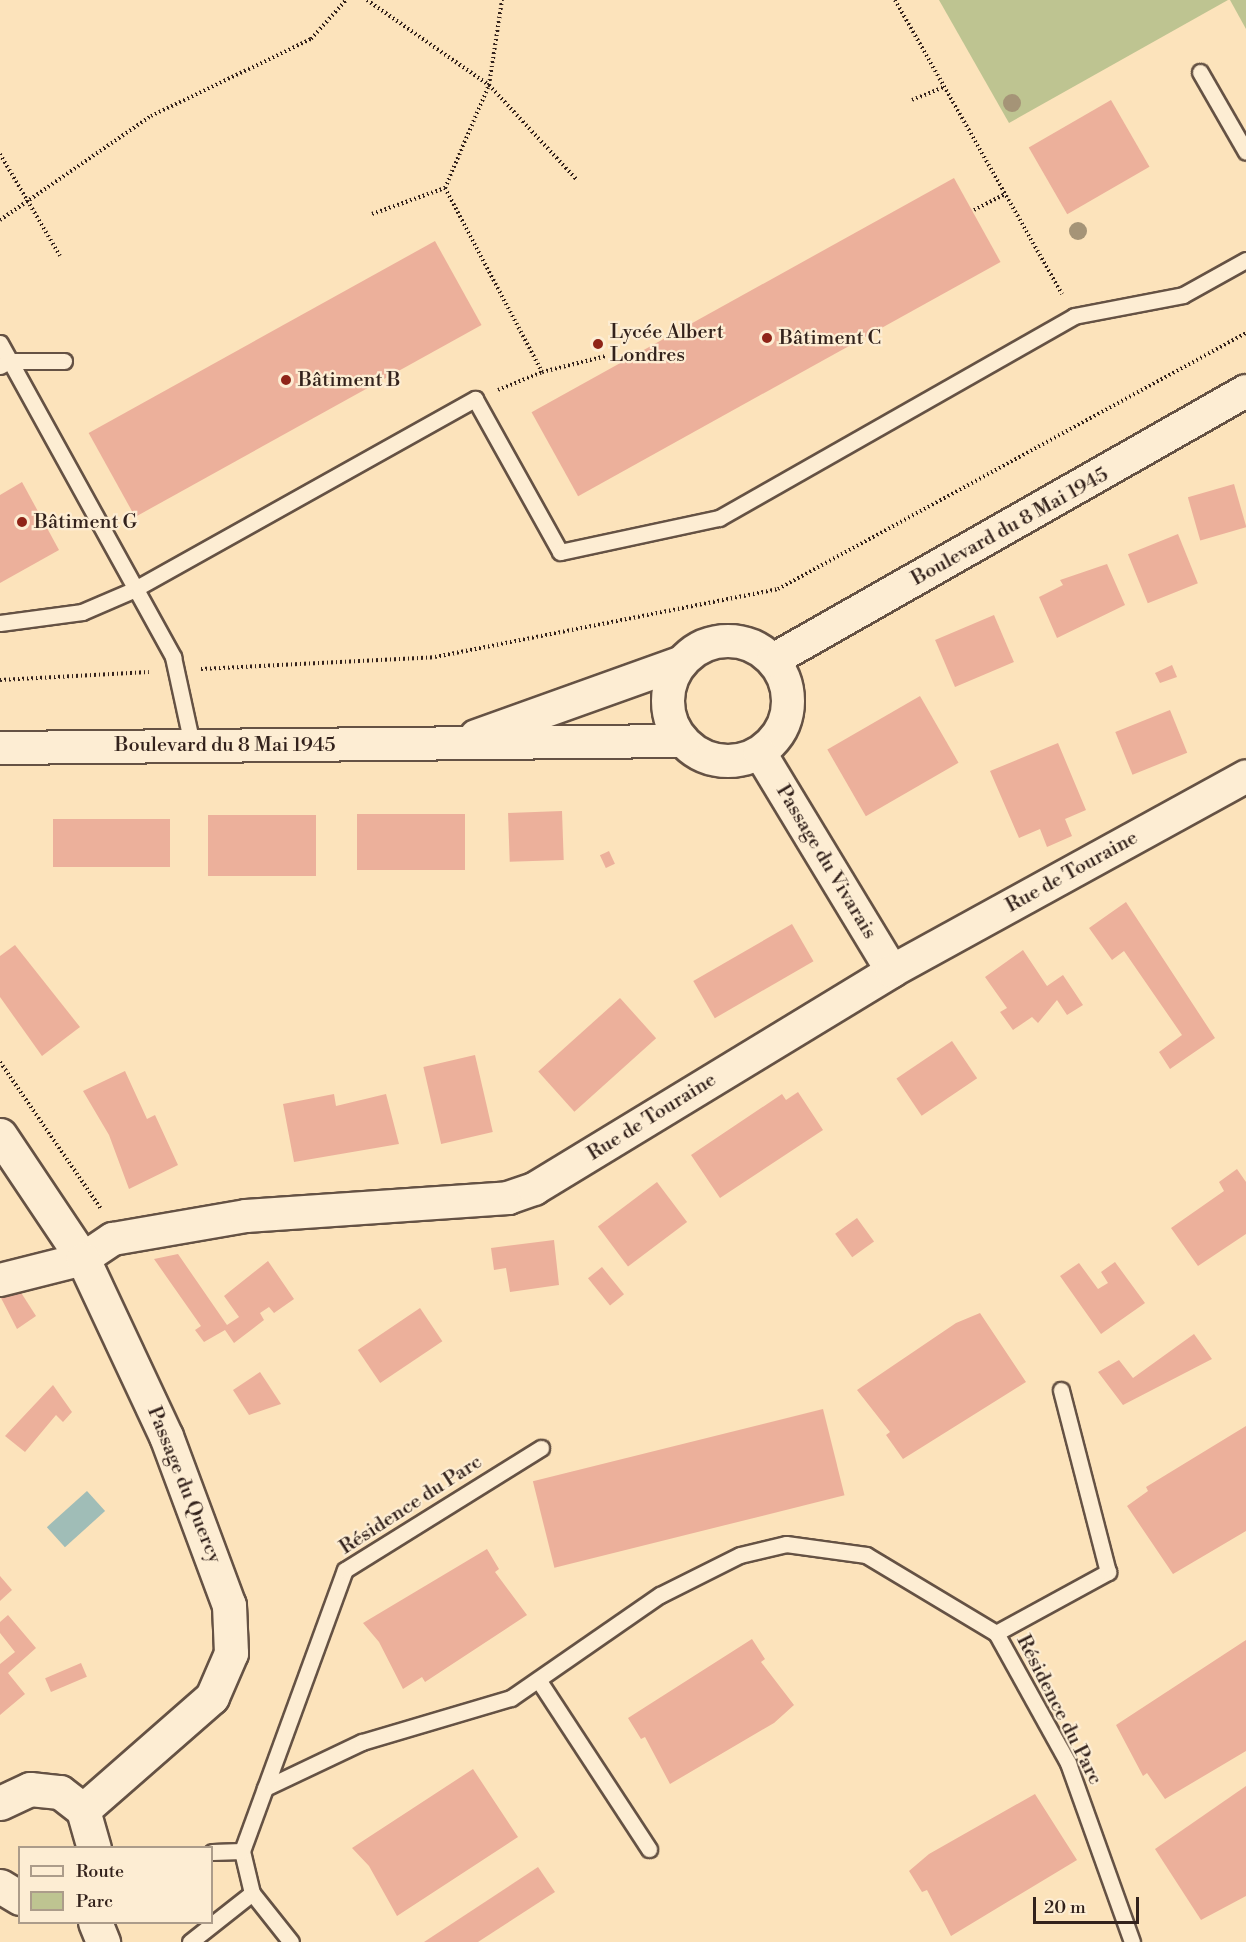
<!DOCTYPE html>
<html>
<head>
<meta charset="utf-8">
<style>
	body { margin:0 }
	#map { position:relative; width:1246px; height:1942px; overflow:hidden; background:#fce3bb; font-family:"Libre Bodoni",serif }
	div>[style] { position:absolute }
	.green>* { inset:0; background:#bec491 }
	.water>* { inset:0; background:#a0bdb7; transform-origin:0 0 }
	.building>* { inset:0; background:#ecb09b; transform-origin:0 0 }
	.path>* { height:4px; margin-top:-2px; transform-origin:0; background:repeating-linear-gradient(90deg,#33221c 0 1.5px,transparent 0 4.5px) }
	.roads { filter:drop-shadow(2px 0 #655244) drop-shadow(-2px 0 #655244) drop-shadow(0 2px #655244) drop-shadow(0 -2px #655244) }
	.service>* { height:15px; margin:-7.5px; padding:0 7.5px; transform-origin:7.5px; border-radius:7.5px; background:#fdedd3 }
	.minor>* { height:32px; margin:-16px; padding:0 16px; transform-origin:16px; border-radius:16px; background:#fdedd3 }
	.minor>.ring { margin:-16px; padding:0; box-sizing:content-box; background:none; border:32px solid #fdedd3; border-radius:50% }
	.secondary>* { height:33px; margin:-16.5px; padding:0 16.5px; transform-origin:16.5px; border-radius:16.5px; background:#fdedd3 }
	.trees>* { width:18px; height:18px; margin:-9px; border-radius:50%; background:#a59477 }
	.dots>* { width:16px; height:16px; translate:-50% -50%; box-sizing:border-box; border:3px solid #fdedd3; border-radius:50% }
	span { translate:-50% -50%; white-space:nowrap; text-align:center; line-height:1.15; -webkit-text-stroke:4.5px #fdedd3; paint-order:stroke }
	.poi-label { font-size:20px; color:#33221c }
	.left { translate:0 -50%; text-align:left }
	.street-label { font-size:20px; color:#33221c }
	.legend { position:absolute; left:18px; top:1846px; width:195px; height:78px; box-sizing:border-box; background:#fdedd3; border:2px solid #ac9c8a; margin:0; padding:8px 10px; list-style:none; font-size:18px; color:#33221c }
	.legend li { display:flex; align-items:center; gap:12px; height:30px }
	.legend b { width:30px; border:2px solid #ac9c8a }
	.scale { position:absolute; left:1033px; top:1897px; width:106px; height:27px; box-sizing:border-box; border:3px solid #33221c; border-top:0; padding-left:8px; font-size:18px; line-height:21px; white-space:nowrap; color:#33221c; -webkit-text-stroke:4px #fdedd3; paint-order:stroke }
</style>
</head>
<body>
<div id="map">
	<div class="green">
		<div style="clip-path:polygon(939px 0,1228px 0,1009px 123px)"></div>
		<div style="clip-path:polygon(1230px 0,1246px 0,1246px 29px)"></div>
	</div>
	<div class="water">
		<div style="left:87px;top:1491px;width:27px;height:54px;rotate:48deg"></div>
	</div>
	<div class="building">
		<div style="left:1111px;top:100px;width:77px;height:95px;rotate:60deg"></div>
		<div style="left:954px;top:178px;width:96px;height:483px;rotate:61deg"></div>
		<div style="left:435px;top:241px;width:96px;height:396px;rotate:61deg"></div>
		<div style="clip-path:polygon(22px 482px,59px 550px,0 583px,0 495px)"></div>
		<div style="left:1234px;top:484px;width:45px;height:48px;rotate:74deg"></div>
		<div style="left:1178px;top:534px;width:53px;height:54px;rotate:68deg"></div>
		<div style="clip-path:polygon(1107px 564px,1125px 605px,1057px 638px,1039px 597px,1063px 585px,1060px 580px)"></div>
		<div style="left:994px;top:615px;width:51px;height:64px;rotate:67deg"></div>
		<div style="clip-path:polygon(1172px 665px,1177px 677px,1160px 683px,1155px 673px)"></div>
		<div style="left:920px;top:696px;width:77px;height:107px;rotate:60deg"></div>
		<div style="left:1170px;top:710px;width:46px;height:59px;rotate:68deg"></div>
		<div style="clip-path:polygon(1058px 743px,1086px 810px,1065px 819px,1072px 836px,1047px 847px,1040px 829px,1019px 838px,990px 771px)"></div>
		<div style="left:562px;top:811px;width:49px;height:54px;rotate:88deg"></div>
		<div style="left:465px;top:814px;width:56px;height:108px;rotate:90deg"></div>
		<div style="left:316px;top:815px;width:61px;height:108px;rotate:90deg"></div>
		<div style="left:53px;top:819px;width:117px;height:48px"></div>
		<div style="left:609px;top:851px;width:14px;height:10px;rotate:65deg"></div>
		<div style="clip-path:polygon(1126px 902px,1215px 1038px,1170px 1069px,1159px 1052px,1182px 1035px,1124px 951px,1112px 960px,1089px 928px)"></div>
		<div style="left:792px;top:924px;width:43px;height:114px;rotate:60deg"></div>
		<div style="clip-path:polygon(15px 945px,80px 1027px,42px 1056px,0 997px,0 956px)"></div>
		<div style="clip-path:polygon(1023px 950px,1047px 986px,1063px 975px,1083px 1005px,1067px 1015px,1057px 1000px,1038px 1023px,1032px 1017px,1013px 1030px,1000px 1012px,1007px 1008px,985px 977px)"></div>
		<div style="left:620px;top:998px;width:54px;height:110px;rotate:48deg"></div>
		<div style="left:952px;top:1041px;width:45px;height:67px;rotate:56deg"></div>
		<div style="left:475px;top:1055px;width:79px;height:53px;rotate:77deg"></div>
		<div style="clip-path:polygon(125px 1071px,147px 1119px,155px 1115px,178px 1165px,129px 1189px,109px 1135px,83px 1091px)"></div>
		<div style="clip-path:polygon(798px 1092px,823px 1130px,720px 1198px,691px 1155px,782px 1094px,786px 1100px)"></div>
		<div style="clip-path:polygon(334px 1094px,336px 1106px,386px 1094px,399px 1144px,294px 1162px,283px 1104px)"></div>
		<div style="clip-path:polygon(1237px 1169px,1246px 1182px,1246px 1234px,1198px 1266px,1171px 1228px,1224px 1191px,1219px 1182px)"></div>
		<div style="left:657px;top:1182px;width:50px;height:74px;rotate:53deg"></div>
		<div style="left:857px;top:1218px;width:29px;height:27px;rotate:54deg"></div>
		<div style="clip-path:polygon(554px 1240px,559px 1285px,510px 1292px,506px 1268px,494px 1270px,491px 1248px)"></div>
		<div style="clip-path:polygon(178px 1254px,227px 1325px,239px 1317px,224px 1296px,268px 1261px,294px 1299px,274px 1313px,269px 1307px,260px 1313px,264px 1320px,234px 1343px,225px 1330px,204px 1342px,195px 1330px,201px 1326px,154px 1259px)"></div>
		<div style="clip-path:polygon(1115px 1262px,1145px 1303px,1101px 1334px,1060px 1276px,1079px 1263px,1098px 1289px,1108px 1283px,1101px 1272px)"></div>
		<div style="left:602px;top:1267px;width:35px;height:18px;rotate:51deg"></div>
		<div style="clip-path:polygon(20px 1291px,36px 1316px,17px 1329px,0 1296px)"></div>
		<div style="left:420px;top:1308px;width:40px;height:75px;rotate:56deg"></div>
		<div style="clip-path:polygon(980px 1313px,1026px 1382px,903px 1459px,886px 1435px,890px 1432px,857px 1390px,956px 1323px)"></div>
		<div style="clip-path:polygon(1194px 1334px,1212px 1359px,1123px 1405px,1098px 1372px,1119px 1360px,1133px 1378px)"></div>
		<div style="clip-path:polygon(260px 1372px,281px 1404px,249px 1415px,233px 1390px)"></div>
		<div style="clip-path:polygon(53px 1385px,72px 1412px,63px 1422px,56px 1415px,25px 1452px,5px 1436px)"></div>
		<div style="left:823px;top:1409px;width:89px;height:299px;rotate:76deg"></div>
		<div style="clip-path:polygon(1246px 1426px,1246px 1531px,1173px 1574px,1127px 1506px,1148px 1491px,1146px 1487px)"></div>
		<div style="clip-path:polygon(487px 1549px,499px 1569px,495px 1572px,527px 1615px,425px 1682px,422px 1677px,403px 1689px,379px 1642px,363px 1623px)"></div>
		<div style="clip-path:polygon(0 1576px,12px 1590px,0 1601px)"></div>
		<div style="clip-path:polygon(8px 1615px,36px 1648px,8px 1673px,25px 1694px,0 1715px,0 1664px,15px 1652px,0 1633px,0 1622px)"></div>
		<div style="clip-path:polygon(752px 1639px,765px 1659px,761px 1662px,794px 1705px,774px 1723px,670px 1784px,645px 1737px,641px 1739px,628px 1718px)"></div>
		<div style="clip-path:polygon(1246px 1640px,1246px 1751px,1165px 1799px,1147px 1773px,1143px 1776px,1116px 1725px)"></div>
		<div style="left:81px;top:1663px;width:15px;height:39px;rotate:67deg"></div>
		<div style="clip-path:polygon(473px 1769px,518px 1837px,397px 1916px,369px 1866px,352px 1848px)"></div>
		<div style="clip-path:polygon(1246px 1786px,1246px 1896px,1201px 1920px,1155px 1849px)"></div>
		<div style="clip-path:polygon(1035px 1794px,1077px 1860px,951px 1936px,927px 1890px,922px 1892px,909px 1871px,929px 1854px)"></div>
		<div style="clip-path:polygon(538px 1867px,555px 1892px,478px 1942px,424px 1942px)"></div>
	</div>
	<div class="path">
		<div style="left:367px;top:0;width:149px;rotate:34.9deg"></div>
		<div style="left:489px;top:85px;width:128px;rotate:47.2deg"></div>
		<div style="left:895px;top:0;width:338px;rotate:60.4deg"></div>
		<div style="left:912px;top:100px;width:35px;rotate:-22deg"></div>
		<div style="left:0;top:154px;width:118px;rotate:59.5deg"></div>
		<div style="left:445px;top:188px;width:208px;rotate:62.2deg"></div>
		<div style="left:974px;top:210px;width:35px;rotate:-27deg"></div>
		<div style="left:372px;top:214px;width:77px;rotate:-19.6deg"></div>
		<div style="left:445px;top:188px;width:112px;rotate:-66.9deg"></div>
		<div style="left:489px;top:85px;width:86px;rotate:-81.3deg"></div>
		<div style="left:0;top:220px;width:183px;rotate:-34.6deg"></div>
		<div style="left:151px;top:116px;width:178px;rotate:-25.7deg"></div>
		<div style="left:311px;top:39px;width:52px;rotate:-48.1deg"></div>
		<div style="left:498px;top:390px;width:48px;rotate:-22.2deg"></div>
		<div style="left:542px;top:372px;width:66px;rotate:-14deg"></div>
		<div style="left:201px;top:669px;width:234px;rotate:-2.9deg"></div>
		<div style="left:435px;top:657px;width:350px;rotate:-11.2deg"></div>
		<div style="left:778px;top:589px;width:533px;rotate:-28.68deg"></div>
		<div style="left:0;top:680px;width:149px;rotate:-3.1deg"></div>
		<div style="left:0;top:1062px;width:178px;rotate:55.5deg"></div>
	</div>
	<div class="roads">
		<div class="service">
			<div style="left:1200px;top:72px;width:92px;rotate:60.1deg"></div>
			<div style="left:0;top:343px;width:359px;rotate:61.1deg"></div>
			<div style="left:173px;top:657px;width:89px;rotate:77.7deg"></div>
			<div style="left:0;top:366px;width:10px;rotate:-29deg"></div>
			<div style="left:9px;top:361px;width:55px"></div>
			<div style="left:0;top:623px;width:83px;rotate:-7.6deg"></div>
			<div style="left:82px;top:612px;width:56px;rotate:-23.3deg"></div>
			<div style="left:133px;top:590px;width:392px;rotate:-29.2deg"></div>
			<div style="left:475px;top:399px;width:175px;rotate:60.9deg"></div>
			<div style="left:560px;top:552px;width:163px;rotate:-12.1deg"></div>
			<div style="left:719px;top:518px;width:408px;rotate:-29.6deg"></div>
			<div style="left:1074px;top:316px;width:111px;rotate:-10.9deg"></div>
			<div style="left:1183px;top:295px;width:72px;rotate:-29.1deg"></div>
			<div style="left:996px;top:1633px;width:128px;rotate:-28.6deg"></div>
			<div style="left:1108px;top:1572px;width:188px;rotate:-104.5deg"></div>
			<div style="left:539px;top:1681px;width:201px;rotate:56.8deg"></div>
			<div style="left:265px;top:1788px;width:107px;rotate:-25.4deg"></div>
			<div style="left:362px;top:1742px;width:155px;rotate:-16.5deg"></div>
			<div style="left:511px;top:1698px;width:181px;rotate:-34.7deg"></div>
			<div style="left:660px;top:1595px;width:89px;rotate:-26.6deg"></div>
			<div style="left:740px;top:1555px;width:47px;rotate:-13.4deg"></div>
			<div style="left:786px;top:1544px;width:81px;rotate:7.8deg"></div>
			<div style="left:866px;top:1555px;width:152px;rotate:31deg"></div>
			<div style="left:996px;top:1633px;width:149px;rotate:61deg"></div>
			<div style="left:1068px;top:1763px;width:190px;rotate:70.3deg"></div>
			<div style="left:212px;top:1852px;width:30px;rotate:-2deg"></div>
			<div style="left:190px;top:1942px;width:79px;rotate:-38.3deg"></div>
			<div style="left:291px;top:1942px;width:63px;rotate:-128.5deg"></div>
			<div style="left:252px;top:1893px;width:43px;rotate:-103.4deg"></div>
			<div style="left:242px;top:1851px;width:299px;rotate:-69.9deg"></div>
			<div style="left:345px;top:1570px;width:231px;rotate:-31.9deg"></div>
		</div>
		<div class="minor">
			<div class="ring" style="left:668px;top:641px;width:88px;height:88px"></div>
			<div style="left:773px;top:660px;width:544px;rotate:-29.63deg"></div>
			<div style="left:476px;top:736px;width:217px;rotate:-19.7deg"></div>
			<div style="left:0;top:748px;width:683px;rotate:-0.59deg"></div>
			<div style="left:760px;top:753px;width:255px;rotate:58.8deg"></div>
			<div style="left:0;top:1280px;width:86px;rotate:-14.2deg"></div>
			<div style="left:83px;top:1259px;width:36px;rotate:-34deg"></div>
			<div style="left:113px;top:1239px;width:135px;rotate:-9.8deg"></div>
			<div style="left:246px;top:1216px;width:263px;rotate:-3.9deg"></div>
			<div style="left:508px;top:1198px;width:28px;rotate:-19deg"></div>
			<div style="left:534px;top:1189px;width:419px;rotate:-31.3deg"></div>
			<div style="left:892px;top:971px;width:404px;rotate:-28.8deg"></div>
		</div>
		<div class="secondary">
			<div style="left:0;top:1135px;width:149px;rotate:56.2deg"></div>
			<div style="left:83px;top:1259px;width:195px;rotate:64.9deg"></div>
			<div style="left:166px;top:1436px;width:180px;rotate:69.6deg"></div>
			<div style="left:229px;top:1605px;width:48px;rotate:87.6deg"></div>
			<div style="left:231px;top:1653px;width:48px;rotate:113.4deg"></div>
			<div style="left:212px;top:1697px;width:171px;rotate:138.8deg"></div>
			<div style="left:0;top:1803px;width:33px;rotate:-25deg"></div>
			<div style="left:30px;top:1789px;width:30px;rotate:6deg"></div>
			<div style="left:60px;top:1792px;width:29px;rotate:38deg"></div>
			<div style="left:83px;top:1810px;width:40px;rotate:74deg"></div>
			<div style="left:0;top:1886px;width:23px;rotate:31deg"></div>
			<div style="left:95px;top:1922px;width:22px;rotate:68deg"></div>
		</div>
	</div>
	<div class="trees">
		<div style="left:1012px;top:103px"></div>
		<div style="left:1078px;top:231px"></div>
	</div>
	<div class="dots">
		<div style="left:767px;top:338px;background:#8f2418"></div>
		<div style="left:598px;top:344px;background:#8f2418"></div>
		<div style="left:286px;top:380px;background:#8f2418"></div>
		<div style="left:22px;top:522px;background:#8f2418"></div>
	</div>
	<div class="poi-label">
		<span class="left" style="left:610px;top:344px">Lycée Albert<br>Londres</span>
		<span class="left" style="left:779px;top:338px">Bâtiment C</span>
		<span class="left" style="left:298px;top:380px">Bâtiment B</span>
		<span class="left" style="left:34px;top:522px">Bâtiment G</span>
	</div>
	<div class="street-label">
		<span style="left:1010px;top:527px;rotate:-29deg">Boulevard du 8 Mai 1945</span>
		<span style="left:225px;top:745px">Boulevard du 8 Mai 1945</span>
		<span style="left:826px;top:862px;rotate:59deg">Passage du Vivarais</span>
		<span style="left:1072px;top:872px;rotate:-29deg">Rue de Touraine</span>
		<span style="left:652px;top:1117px;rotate:-32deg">Rue de Touraine</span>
		<span style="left:184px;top:1485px;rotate:68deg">Passage du Quercy</span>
		<span style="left:411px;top:1505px;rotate:-33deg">Résidence du Parc</span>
		<span style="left:1059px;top:1710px;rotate:63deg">Résidence du Parc</span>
	</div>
	<ul class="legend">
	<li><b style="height:8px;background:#fdedd3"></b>Route</li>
	<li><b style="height:16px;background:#bec491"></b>Parc</li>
	</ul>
	<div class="scale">20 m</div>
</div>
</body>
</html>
